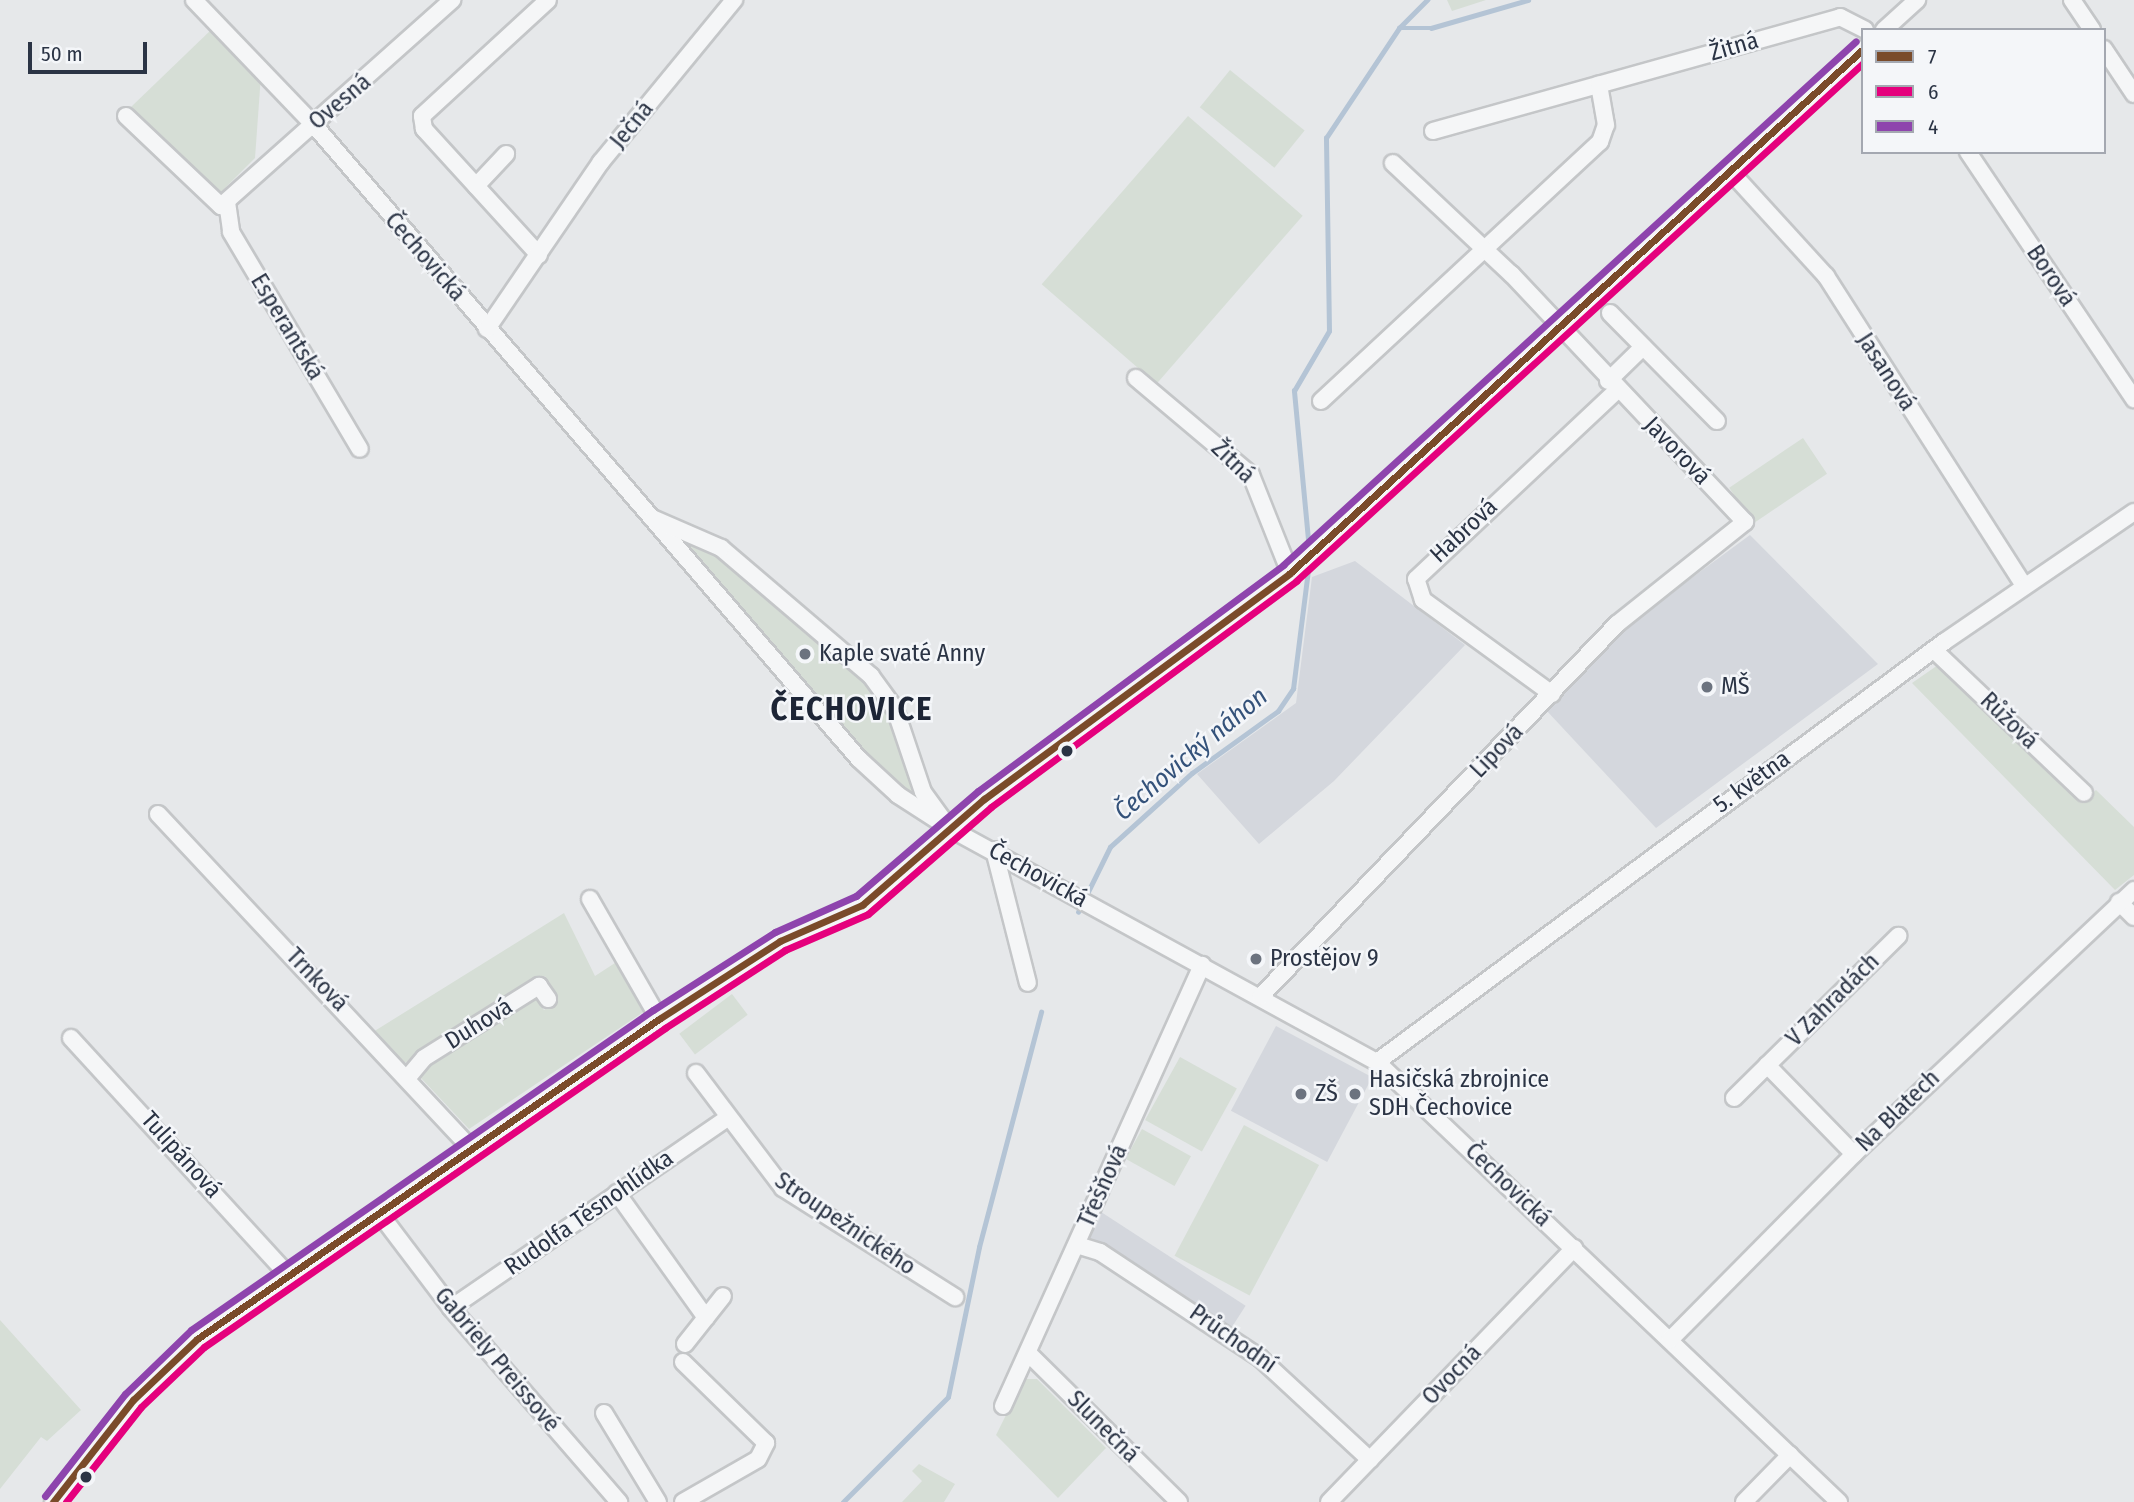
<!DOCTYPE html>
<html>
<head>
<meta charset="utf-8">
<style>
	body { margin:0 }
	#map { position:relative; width:2134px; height:1502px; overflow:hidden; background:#e6e8ea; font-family:"Fira Sans Condensed",sans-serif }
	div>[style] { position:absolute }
	.built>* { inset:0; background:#d4d7dd; transform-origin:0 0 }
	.green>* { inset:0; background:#d6ded6; transform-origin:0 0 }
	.stream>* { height:4.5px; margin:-2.25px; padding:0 2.25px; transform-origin:2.25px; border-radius:2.25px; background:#b4c4d5 }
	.roads { filter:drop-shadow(2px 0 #c4c6c8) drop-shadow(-2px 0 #c4c6c8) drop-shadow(0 2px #c4c6c8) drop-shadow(0 -2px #c4c6c8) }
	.minor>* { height:16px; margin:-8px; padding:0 8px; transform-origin:8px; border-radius:8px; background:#f5f6f7 }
	.bus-1>* { height:7px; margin:-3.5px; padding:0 3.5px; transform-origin:3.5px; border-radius:3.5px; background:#7a4b2a }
	.bus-2>* { height:7px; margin:-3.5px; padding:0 3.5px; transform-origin:3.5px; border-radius:3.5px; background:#e5007d }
	.bus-3>* { height:7px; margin:-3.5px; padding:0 3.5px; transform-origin:3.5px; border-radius:3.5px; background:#8e44ad }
	.dots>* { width:19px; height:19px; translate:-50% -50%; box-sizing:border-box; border:4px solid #f4f6f9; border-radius:50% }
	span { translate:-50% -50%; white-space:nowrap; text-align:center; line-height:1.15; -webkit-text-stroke:5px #f4f6f9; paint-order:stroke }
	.street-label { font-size:24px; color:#2b3445 }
	.poi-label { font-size:24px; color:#2b3445 }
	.left { translate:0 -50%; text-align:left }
	.water-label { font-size:26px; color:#34527a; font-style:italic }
	.district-label { font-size:32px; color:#1d2536; font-weight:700; letter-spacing:2px }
	.legend { position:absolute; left:1861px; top:28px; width:245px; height:126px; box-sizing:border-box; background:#f4f6f9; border:2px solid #a4a8b1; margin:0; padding:9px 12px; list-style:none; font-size:21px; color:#2b3445 }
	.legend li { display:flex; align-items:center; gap:14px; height:35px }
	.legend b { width:35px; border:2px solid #a4a8b1 }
	.scale { position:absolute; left:28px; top:42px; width:119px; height:32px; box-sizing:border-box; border:4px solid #2b3445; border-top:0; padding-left:9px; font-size:21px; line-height:24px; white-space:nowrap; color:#2b3445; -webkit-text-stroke:5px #f4f6f9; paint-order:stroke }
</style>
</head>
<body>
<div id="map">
	<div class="built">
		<div style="clip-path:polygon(1750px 535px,1878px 664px,1656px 828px,1546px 710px,1629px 624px)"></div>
		<div style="clip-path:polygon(1355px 561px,1465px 645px,1334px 781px,1259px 844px,1197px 774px,1296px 703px,1312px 577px)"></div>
		<div style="left:1276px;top:1026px;width:109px;height:96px;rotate:28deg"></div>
		<div style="left:1098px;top:1210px;width:176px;height:29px;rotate:33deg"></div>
	</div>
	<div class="green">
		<div style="clip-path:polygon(1447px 0,1486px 0,1452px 11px)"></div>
		<div style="clip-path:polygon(213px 28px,261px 75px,255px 158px,218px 195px,131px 107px)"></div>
		<div style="left:1230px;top:70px;width:96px;height:48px;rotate:39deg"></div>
		<div style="left:1188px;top:116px;width:152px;height:223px;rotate:41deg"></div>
		<div style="left:1803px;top:438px;width:43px;height:89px;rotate:56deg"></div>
		<div style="clip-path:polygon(652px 518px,721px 548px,884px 693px,923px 792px,918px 801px,898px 795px)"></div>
		<div style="clip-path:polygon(1938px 665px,2081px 803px,2096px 790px,2134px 827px,2134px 875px,2115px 890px,1912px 683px)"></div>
		<div style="clip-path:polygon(564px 913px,595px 976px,615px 963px,645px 1011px,469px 1129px,420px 1077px,419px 1067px,534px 995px,544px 1010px,558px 1001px,545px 976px,403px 1064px,373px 1032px)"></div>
		<div style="left:732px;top:994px;width:26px;height:66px;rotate:53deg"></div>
		<div style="left:1180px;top:1057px;width:65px;height:72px;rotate:29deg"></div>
		<div style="left:1244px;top:1125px;width:85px;height:148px;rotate:28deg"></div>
		<div style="left:1142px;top:1129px;width:56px;height:34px;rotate:29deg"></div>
		<div style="clip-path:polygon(0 1320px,81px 1410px,47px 1441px,41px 1437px,0 1489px)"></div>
		<div style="clip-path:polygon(1024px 1379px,1037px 1379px,1106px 1448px,1058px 1498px,996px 1435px)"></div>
		<div style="clip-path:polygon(919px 1464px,955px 1484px,944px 1502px,902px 1502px,922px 1481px,912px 1471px)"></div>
	</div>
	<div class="stream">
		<div style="left:1399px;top:28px;width:40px;rotate:-45deg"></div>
		<div style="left:1309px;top:550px;width:160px;rotate:-95.4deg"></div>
		<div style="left:1294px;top:391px;width:69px;rotate:-59.7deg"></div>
		<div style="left:1329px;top:331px;width:193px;rotate:-90.9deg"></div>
		<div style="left:1326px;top:138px;width:132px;rotate:-56.4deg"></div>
		<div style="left:1399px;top:28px;width:32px"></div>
		<div style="left:1431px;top:28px;width:101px;rotate:-16.1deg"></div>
		<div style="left:1078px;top:912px;width:72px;rotate:-63.8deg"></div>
		<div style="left:1110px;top:847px;width:110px;rotate:-42.1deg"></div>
		<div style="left:1192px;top:773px;width:106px;rotate:-35.8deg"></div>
		<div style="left:1278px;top:711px;width:27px;rotate:-56deg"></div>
		<div style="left:1293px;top:689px;width:128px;rotate:-82.8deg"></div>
		<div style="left:843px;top:1502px;width:148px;rotate:-45deg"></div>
		<div style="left:948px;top:1397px;width:153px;rotate:-78.3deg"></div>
		<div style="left:979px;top:1247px;width:243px;rotate:-75.2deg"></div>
	</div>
	<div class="roads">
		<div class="minor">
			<div style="left:194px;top:0;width:173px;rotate:46.2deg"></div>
			<div style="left:314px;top:125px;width:836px;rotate:49.32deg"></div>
			<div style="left:859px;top:759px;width:53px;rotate:42.7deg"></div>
			<div style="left:898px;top:795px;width:61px;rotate:32.9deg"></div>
			<div style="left:949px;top:828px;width:44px;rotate:-125.8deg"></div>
			<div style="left:923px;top:792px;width:88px;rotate:-108.6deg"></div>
			<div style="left:895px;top:709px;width:41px;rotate:-126deg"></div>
			<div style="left:871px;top:676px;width:197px;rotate:-139.5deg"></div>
			<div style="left:721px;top:548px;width:75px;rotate:-156.5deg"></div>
			<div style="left:2072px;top:0;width:36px;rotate:56deg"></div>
			<div style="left:1884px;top:30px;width:45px;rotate:-42.3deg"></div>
			<div style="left:2104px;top:49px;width:54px;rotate:56.3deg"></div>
			<div style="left:126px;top:116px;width:131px;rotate:43.5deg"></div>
			<div style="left:221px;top:206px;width:310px;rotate:-41.7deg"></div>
			<div style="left:1433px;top:131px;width:423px;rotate:-15.6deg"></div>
			<div style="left:1840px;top:17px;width:28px;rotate:27deg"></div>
			<div style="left:1968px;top:152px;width:298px;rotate:56.1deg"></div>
			<div style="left:1731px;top:172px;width:141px;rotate:47.6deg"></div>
			<div style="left:1826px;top:276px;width:368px;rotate:57.4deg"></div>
			<div style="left:476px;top:186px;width:44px;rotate:-46.8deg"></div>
			<div style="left:227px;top:202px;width:30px;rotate:82deg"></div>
			<div style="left:231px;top:232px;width:252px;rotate:59.3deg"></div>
			<div style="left:539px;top:255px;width:171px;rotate:-132.4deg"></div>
			<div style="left:424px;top:129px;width:13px;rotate:-99deg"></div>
			<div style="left:422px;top:116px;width:171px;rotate:-42.6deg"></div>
			<div style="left:1610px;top:313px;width:152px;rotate:45.3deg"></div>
			<div style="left:487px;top:329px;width:202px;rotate:-55.7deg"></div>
			<div style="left:601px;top:162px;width:210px;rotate:-50.6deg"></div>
			<div style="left:1136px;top:378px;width:150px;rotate:40.1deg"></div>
			<div style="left:1251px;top:475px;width:105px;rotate:68.3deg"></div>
			<div style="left:1608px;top:381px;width:49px;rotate:-44.2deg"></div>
			<div style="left:1321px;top:401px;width:381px;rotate:-42.9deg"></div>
			<div style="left:1600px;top:142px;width:18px;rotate:-71deg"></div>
			<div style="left:1606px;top:125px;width:41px;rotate:-99.9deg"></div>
			<div style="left:1934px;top:650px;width:207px;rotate:43.6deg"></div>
			<div style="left:1552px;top:694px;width:160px;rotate:-143.9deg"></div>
			<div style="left:1423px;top:600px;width:22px;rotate:-108deg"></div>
			<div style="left:1416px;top:579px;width:276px;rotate:-43.2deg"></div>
			<div style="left:158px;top:814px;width:459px;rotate:46.9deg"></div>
			<div style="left:949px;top:828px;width:488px;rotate:28.7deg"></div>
			<div style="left:1377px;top:1062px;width:638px;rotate:43.6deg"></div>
			<div style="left:994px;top:850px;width:137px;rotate:75.7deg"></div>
			<div style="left:590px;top:899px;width:138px;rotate:60.1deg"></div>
			<div style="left:2119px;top:902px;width:21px;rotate:45deg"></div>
			<div style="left:1261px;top:996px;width:515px;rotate:-46.26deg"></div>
			<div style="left:1617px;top:624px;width:164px;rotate:-38.6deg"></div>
			<div style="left:1745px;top:522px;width:341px;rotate:-133.3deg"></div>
			<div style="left:1511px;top:274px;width:162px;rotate:-136.8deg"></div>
			<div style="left:71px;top:1038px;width:321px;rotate:47.5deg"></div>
			<div style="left:1377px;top:1062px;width:706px;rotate:-36.53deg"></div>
			<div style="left:1944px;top:642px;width:230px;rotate:-34.4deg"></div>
			<div style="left:1767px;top:1065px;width:124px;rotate:45.7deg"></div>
			<div style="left:696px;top:1073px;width:144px;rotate:52.9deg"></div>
			<div style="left:783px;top:1188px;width:204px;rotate:32.4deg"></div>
			<div style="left:409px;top:1076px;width:23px;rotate:-50deg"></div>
			<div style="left:424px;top:1058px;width:136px;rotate:-32.1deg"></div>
			<div style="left:539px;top:986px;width:16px;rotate:55deg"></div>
			<div style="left:1734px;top:1098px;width:231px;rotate:-44.6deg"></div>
			<div style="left:617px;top:1193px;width:153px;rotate:54.5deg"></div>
			<div style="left:380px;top:1214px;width:118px;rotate:52.9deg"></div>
			<div style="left:451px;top:1308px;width:257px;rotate:49.1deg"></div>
			<div style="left:1077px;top:1245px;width:24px;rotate:17deg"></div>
			<div style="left:1100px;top:1252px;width:192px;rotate:33.5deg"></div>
			<div style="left:1260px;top:1358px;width:150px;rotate:42.8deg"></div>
			<div style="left:451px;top:1308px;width:335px;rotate:-34.5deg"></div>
			<div style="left:1670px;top:1340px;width:262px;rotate:-45.3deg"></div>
			<div style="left:1854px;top:1154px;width:385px;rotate:-43.3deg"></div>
			<div style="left:685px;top:1344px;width:61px;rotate:-51.6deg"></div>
			<div style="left:1028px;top:1353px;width:212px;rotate:44.6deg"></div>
			<div style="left:1003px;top:1406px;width:484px;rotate:-65.7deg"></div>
			<div style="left:604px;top:1413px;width:104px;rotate:58.8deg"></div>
			<div style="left:53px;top:1502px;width:130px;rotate:-51.9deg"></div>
			<div style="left:133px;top:1400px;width:88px;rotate:-43.6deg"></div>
			<div style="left:197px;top:1339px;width:562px;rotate:-34.71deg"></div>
			<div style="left:659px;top:1019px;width:144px;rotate:-32.8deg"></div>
			<div style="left:780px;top:941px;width:90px;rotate:-23.7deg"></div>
			<div style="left:862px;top:905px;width:162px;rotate:-41deg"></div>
			<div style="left:984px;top:799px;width:380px;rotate:-36.4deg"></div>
			<div style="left:1290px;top:573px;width:776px;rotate:-42.44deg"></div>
			<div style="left:683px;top:1502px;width:86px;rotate:-29.8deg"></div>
			<div style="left:758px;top:1459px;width:18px;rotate:-63deg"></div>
			<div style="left:766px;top:1443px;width:116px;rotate:-135.7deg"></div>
			<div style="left:1329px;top:1502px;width:353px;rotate:-46deg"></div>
			<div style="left:1744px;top:1502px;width:66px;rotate:-45.6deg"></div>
		</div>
	</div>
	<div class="bus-1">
		<div style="left:53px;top:1502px;width:130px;rotate:-51.9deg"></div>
		<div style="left:133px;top:1400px;width:88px;rotate:-43.6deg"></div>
		<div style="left:197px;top:1339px;width:562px;rotate:-34.71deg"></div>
		<div style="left:659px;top:1019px;width:144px;rotate:-32.8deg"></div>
		<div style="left:780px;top:941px;width:90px;rotate:-23.7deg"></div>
		<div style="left:862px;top:905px;width:162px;rotate:-41deg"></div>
		<div style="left:984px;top:799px;width:380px;rotate:-36.4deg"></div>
		<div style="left:1290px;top:573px;width:776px;rotate:-42.44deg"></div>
	</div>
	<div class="bus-2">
		<div style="left:66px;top:1502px;width:121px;rotate:-51.7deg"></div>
		<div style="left:141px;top:1407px;width:87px;rotate:-43.6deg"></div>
		<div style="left:204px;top:1347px;width:561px;rotate:-34.68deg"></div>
		<div style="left:665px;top:1028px;width:143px;rotate:-33deg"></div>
		<div style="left:785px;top:950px;width:90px;rotate:-23.4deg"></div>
		<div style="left:868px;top:914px;width:163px;rotate:-41deg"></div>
		<div style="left:991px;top:807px;width:380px;rotate:-36.5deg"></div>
		<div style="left:1296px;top:581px;width:768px;rotate:-42.41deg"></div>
	</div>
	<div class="bus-3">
		<div style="left:45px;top:1496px;width:130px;rotate:-51.9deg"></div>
		<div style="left:125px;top:1394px;width:92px;rotate:-44.1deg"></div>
		<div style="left:191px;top:1330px;width:562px;rotate:-34.71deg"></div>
		<div style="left:653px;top:1010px;width:145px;rotate:-32.6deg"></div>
		<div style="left:775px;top:932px;width:89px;rotate:-24deg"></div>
		<div style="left:856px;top:896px;width:161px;rotate:-40.7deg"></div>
		<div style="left:978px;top:791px;width:380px;rotate:-36.5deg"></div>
		<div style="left:1283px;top:565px;width:776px;rotate:-42.44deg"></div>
	</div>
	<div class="dots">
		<div style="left:805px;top:654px;background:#6c737f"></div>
		<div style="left:1707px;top:687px;background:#6c737f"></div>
		<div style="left:1067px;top:751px;background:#2b3445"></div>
		<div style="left:1256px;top:959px;background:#6c737f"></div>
		<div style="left:1301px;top:1094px;background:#6c737f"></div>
		<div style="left:1355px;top:1094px;background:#6c737f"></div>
		<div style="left:86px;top:1477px;background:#2b3445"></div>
	</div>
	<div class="street-label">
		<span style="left:1734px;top:47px;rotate:-16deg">Žitná</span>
		<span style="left:340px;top:102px;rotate:-40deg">Ovesná</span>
		<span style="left:632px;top:125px;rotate:-51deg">Ječná</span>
		<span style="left:425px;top:257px;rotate:49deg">Čechovická</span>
		<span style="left:2051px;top:276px;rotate:56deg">Borová</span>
		<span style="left:287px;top:327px;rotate:59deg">Esperantská</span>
		<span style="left:1886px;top:372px;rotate:57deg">Jasanová</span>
		<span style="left:1677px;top:451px;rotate:46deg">Javorová</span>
		<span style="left:1233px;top:462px;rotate:44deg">Žitná</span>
		<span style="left:1464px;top:531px;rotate:-43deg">Habrová</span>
		<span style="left:2009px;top:721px;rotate:44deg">Růžová</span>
		<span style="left:1497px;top:751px;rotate:-46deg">Lipová</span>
		<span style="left:1752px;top:782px;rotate:-36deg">5. května</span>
		<span style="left:1038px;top:875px;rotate:29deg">Čechovická</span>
		<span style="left:317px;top:980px;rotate:46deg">Trnková</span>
		<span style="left:1833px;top:1000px;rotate:-45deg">V Zahradách</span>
		<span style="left:479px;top:1024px;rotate:-32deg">Duhová</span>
		<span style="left:1898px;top:1111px;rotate:-44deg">Na Blatech</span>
		<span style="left:181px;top:1155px;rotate:48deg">Tulipánová</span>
		<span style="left:1508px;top:1185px;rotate:44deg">Čechovická</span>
		<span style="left:1103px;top:1186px;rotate:-66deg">Třešňová</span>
		<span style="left:589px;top:1213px;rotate:-35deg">Rudolfa Těsnohlídka</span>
		<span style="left:845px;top:1224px;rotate:34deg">Stroupežnického</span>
		<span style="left:1233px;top:1339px;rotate:35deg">Průchodní</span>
		<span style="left:497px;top:1360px;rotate:50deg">Gabriely Preissové</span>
		<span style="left:1452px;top:1375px;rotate:-46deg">Ovocná</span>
		<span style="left:1103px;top:1427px;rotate:45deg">Slunečná</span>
	</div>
	<div class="poi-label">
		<span class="left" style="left:819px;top:654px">Kaple svaté Anny</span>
		<span class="left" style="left:1721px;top:687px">MŠ</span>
		<span class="left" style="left:1270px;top:959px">Prostějov 9</span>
		<span class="left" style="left:1369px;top:1094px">Hasičská zbrojnice<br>SDH Čechovice</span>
		<span class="left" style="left:1315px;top:1094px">ZŠ</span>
	</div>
	<div class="water-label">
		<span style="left:1191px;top:754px;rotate:-40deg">Čechovický náhon</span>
	</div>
	<div class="district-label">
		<span style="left:852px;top:709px">ČECHOVICE</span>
	</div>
	<ul class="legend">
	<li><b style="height:9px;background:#7a4b2a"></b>7</li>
	<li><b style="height:9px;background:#e5007d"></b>6</li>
	<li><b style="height:9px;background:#8e44ad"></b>4</li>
	</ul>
	<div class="scale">50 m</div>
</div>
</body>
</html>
